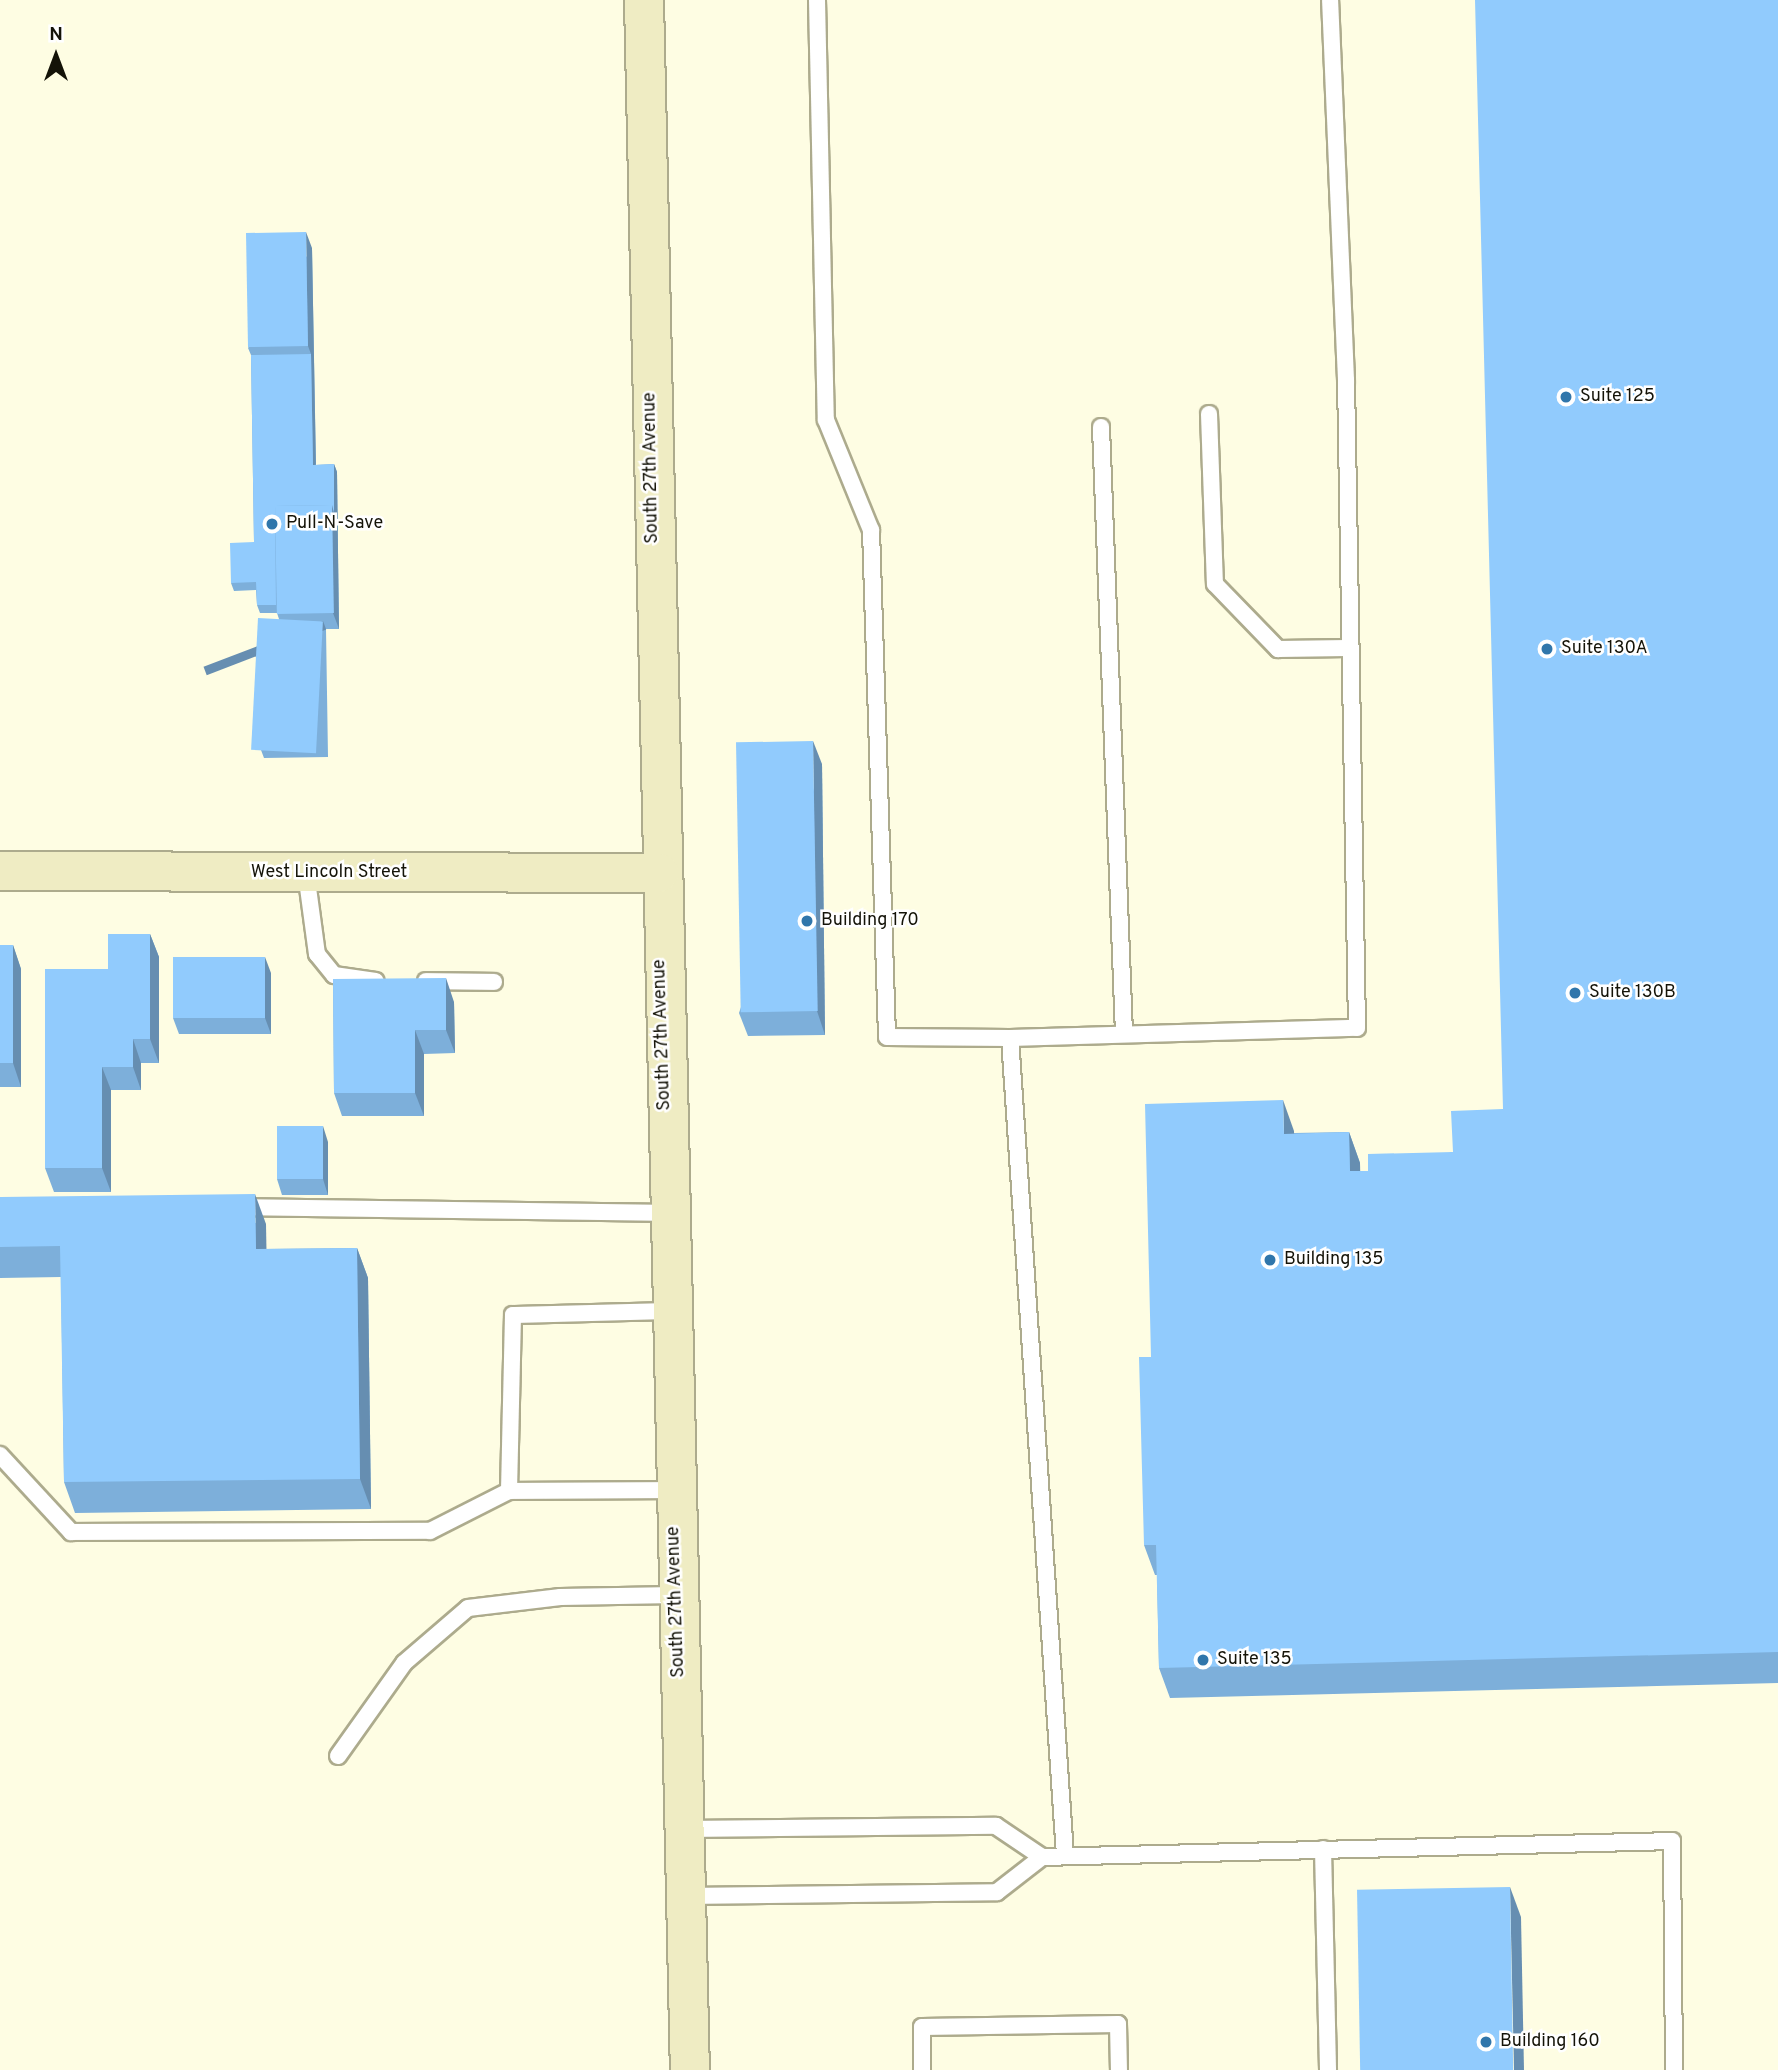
<!DOCTYPE html>
<html>
<head>
<meta charset="utf-8">
<style>
	body { margin:0 }
	#map { position:relative; width:1778px; height:2070px; overflow:hidden; background:#fefde3; font-family:Overpass,sans-serif }
	div>[style] { position:absolute }
	.roads { filter:drop-shadow(2px 0 #adab8d) drop-shadow(-2px 0 #adab8d) drop-shadow(0 2px #adab8d) drop-shadow(0 -2px #adab8d) }
	.lane>* { height:16px; margin:-8px; padding:0 8px; transform-origin:8px; border-radius:8px; background:#fff }
	.secondary>* { height:38px; margin:-19px; padding:0 19px; transform-origin:19px; border-radius:19px; background:#efecc3 }
	.wall>* { inset:0; background:#7dafda }
	.shaded-wall>* { inset:0; background:#668eb1; transform-origin:0 0 }
	.building>* { inset:0; background:#91cbfd; transform-origin:0 0 }
	.dots>* { width:19px; height:19px; translate:-50% -50%; box-sizing:border-box; border:4px solid #fff; border-radius:50% }
	span { translate:-50% -50%; white-space:nowrap; text-align:center; line-height:1.15; -webkit-text-stroke:5px #fff; paint-order:stroke }
	.poi-label { font-size:18px; color:#141308 }
	.left { translate:0 -50%; text-align:left }
	.street-label { font-size:18px; color:#141308 }
	.north { position:absolute; left:21px; top:21px; width:70px; height:70px; -webkit-text-stroke:5px #fff; paint-order:stroke; rotate:0deg; font-size:19px; font-weight:700; line-height:28px; text-align:center; color:#141308 }
	.north::after { content:''; display:block; margin:auto; width:24px; height:32px; background:#141308; clip-path:polygon(50% 0,100% 100%,50% 72%,0 100%) }
</style>
</head>
<body>
<div id="map">
	<div class="roads">
		<div class="lane">
			<div style="left:817px;top:0;width:420px;rotate:88.8deg"></div>
			<div style="left:826px;top:420px;width:119px;rotate:67.8deg"></div>
			<div style="left:871px;top:530px;width:507px;rotate:88.19deg"></div>
			<div style="left:887px;top:1037px;width:123px;rotate:0.5deg"></div>
			<div style="left:1010px;top:1038px;width:347px;rotate:-1.7deg"></div>
			<div style="left:1357px;top:1028px;width:648px;rotate:-90.97deg"></div>
			<div style="left:1346px;top:380px;width:380px;rotate:-92.4deg"></div>
			<div style="left:1209px;top:414px;width:170px;rotate:88deg"></div>
			<div style="left:1215px;top:584px;width:91px;rotate:45.9deg"></div>
			<div style="left:1278px;top:649px;width:70px;rotate:-0.8deg"></div>
			<div style="left:1101px;top:427px;width:606px;rotate:87.83deg"></div>
			<div style="left:306px;top:873px;width:82px;rotate:82.3deg"></div>
			<div style="left:317px;top:954px;width:27px;rotate:51deg"></div>
			<div style="left:334px;top:975px;width:42px;rotate:8.1deg"></div>
			<div style="left:426px;top:981px;width:68px;rotate:0.8deg"></div>
			<div style="left:1010px;top:1038px;width:820px;rotate:86.15deg"></div>
			<div style="left:240px;top:1207px;width:427px;rotate:0.8deg"></div>
			<div style="left:0;top:1455px;width:105px;rotate:47.3deg"></div>
			<div style="left:71px;top:1532px;width:359px;rotate:-0.2deg"></div>
			<div style="left:430px;top:1531px;width:89px;rotate:-26.9deg"></div>
			<div style="left:509px;top:1491px;width:176px;rotate:-88.7deg"></div>
			<div style="left:513px;top:1315px;width:157px;rotate:-1.5deg"></div>
			<div style="left:509px;top:1491px;width:165px;rotate:-0.3deg"></div>
			<div style="left:338px;top:1756px;width:114px;rotate:-54.6deg"></div>
			<div style="left:404px;top:1663px;width:84px;rotate:-40.7deg"></div>
			<div style="left:468px;top:1608px;width:93px;rotate:-6.8deg"></div>
			<div style="left:560px;top:1597px;width:116px;rotate:-1deg"></div>
			<div style="left:684px;top:1829px;width:312px;rotate:-0.6deg"></div>
			<div style="left:996px;top:1826px;width:55px;rotate:34deg"></div>
			<div style="left:1042px;top:1857px;width:630px;rotate:-1.45deg"></div>
			<div style="left:1672px;top:1841px;width:229px;rotate:89.5deg"></div>
			<div style="left:1323px;top:1849px;width:221px;rotate:88.7deg"></div>
			<div style="left:685px;top:1896px;width:312px;rotate:-0.7deg"></div>
			<div style="left:997px;top:1892px;width:57px;rotate:-37.9deg"></div>
			<div style="left:922px;top:2070px;width:43px;rotate:-90deg"></div>
			<div style="left:922px;top:2027px;width:196px;rotate:-0.9deg"></div>
			<div style="left:1118px;top:2024px;width:46px;rotate:88.8deg"></div>
		</div>
		<div class="secondary">
			<div style="left:644px;top:0;width:2071px;rotate:88.73deg"></div>
			<div style="left:0;top:871px;width:659px;rotate:0.17deg"></div>
		</div>
	</div>
	<div class="wall">
		<div style="clip-path:polygon(1778px 0,1778px 1683px,1170px 1698px,1159px 1668px,1157px 1575px,1155px 1575px,1144px 1545px,1151px 1357px,1294px 1131px,1294px 1133px,1349px 1132px,1360px 1163px,1360px 1171px,1368px 1171px,1453px 1152px,1503px 1109px)"></div>
		<div style="clip-path:polygon(312px 248px,316px 465px,334px 464px,337px 472px,339px 629px,326px 629px,328px 757px,264px 758px,261px 750px,279px 619px,277px 613px,260px 613px,257px 605px,256px 590px,234px 591px,231px 583px,254px 542px,251px 355px,248px 348px)"></div>
		<div style="clip-path:polygon(822px 764px,825px 1035px,748px 1036px,739px 1013px)"></div>
		<div style="clip-path:polygon(150px 934px,159px 957px,159px 1063px,141px 1063px,141px 1090px,111px 1090px,111px 1192px,54px 1192px,45px 1168px)"></div>
		<div style="clip-path:polygon(0 945px,13px 945px,21px 969px,21px 1087px,0 1087px)"></div>
		<div style="clip-path:polygon(271px 973px,271px 1034px,179px 1034px,173px 1018px)"></div>
		<div style="clip-path:polygon(333px 979px,454px 1002px,455px 1053px,424px 1054px,424px 1116px,342px 1116px,334px 1093px)"></div>
		<div style="clip-path:polygon(328px 1142px,328px 1195px,282px 1195px,277px 1179px)"></div>
		<div style="clip-path:polygon(0 1197px,266px 1224px,266px 1249px,357px 1248px,368px 1278px,371px 1509px,75px 1513px,64px 1482px,61px 1277px,0 1278px)"></div>
	</div>
	<div class="shaded-wall">
		<div style="clip-path:polygon(306px 232px,312px 248px,316px 473px,313px 465px,311px 354px,308px 346px)"></div>
		<div style="clip-path:polygon(334px 464px,337px 472px,339px 629px,333px 613px,332px 505px)"></div>
		<div style="left:323px;top:621px;width:9px;height:128px;rotate:69deg"></div>
		<div style="clip-path:polygon(813px 741px,822px 764px,825px 1035px,817px 1011px)"></div>
		<div style="clip-path:polygon(150px 934px,159px 957px,159px 1063px,150px 1039px)"></div>
		<div style="clip-path:polygon(13px 945px,21px 969px,21px 1087px,13px 1063px)"></div>
		<div style="clip-path:polygon(265px 957px,271px 973px,271px 1034px,265px 1018px)"></div>
		<div style="clip-path:polygon(446px 978px,454px 1002px,455px 1053px,446px 1030px)"></div>
		<div style="clip-path:polygon(415px 1030px,424px 1054px,424px 1116px,415px 1093px)"></div>
		<div style="clip-path:polygon(133px 1039px,141px 1063px,141px 1090px,133px 1067px)"></div>
		<div style="clip-path:polygon(102px 1067px,111px 1090px,111px 1192px,102px 1168px)"></div>
		<div style="clip-path:polygon(1283px 1100px,1294px 1131px,1295px 1164px,1284px 1134px)"></div>
		<div style="clip-path:polygon(323px 1126px,328px 1142px,328px 1195px,323px 1179px)"></div>
		<div style="clip-path:polygon(1349px 1132px,1360px 1163px,1361px 1202px,1350px 1171px)"></div>
		<div style="clip-path:polygon(255px 1194px,266px 1224px,267px 1280px,256px 1249px)"></div>
		<div style="clip-path:polygon(357px 1248px,368px 1278px,371px 1509px,360px 1479px)"></div>
		<div style="clip-path:polygon(1510px 1887px,1521px 1917px,1524px 2070px,1514px 2070px)"></div>
	</div>
	<div class="building">
		<div style="clip-path:polygon(1475px 0,1778px 0,1778px 1652px,1159px 1668px,1156px 1545px,1144px 1545px,1139px 1357px,1151px 1357px,1145px 1104px,1283px 1100px,1284px 1134px,1349px 1132px,1350px 1171px,1368px 1171px,1368px 1154px,1453px 1152px,1451px 1111px,1503px 1109px)"></div>
		<div style="left:306px;top:232px;width:114px;height:60px;rotate:89deg"></div>
		<div style="clip-path:polygon(311px 354px,313px 465px,334px 464px,334px 513px,332px 505px,275px 506px,276px 605px,257px 605px,256px 582px,231px 583px,230px 543px,254px 542px,251px 355px)"></div>
		<div style="left:332px;top:505px;width:108px;height:57px;rotate:89deg"></div>
		<div style="left:258px;top:618px;width:65px;height:132px;rotate:3deg"></div>
		<div style="left:813px;top:741px;width:270px;height:77px;rotate:89deg"></div>
		<div style="clip-path:polygon(108px 934px,150px 934px,150px 1039px,133px 1039px,133px 1067px,102px 1067px,102px 1168px,45px 1168px,45px 969px,108px 969px)"></div>
		<div style="left:0;top:945px;width:13px;height:118px"></div>
		<div style="left:173px;top:957px;width:92px;height:61px"></div>
		<div style="clip-path:polygon(446px 978px,446px 1030px,415px 1030px,415px 1093px,334px 1093px,333px 979px)"></div>
		<div style="left:277px;top:1126px;width:46px;height:53px"></div>
		<div style="clip-path:polygon(255px 1194px,256px 1249px,357px 1248px,360px 1479px,64px 1482px,60px 1246px,0 1247px,0 1197px)"></div>
		<div style="left:1510px;top:1887px;width:183px;height:153px;rotate:89deg"></div>
	</div>
	<div class="dots">
		<div style="left:1566px;top:397px;background:#3076ab"></div>
		<div style="left:272px;top:524px;background:#3076ab"></div>
		<div style="left:1547px;top:649px;background:#3076ab"></div>
		<div style="left:807px;top:921px;background:#3076ab"></div>
		<div style="left:1575px;top:993px;background:#3076ab"></div>
		<div style="left:1270px;top:1260px;background:#3076ab"></div>
		<div style="left:1203px;top:1660px;background:#3076ab"></div>
		<div style="left:1486px;top:2042px;background:#3076ab"></div>
	</div>
	<div class="poi-label">
		<span class="left" style="left:1580px;top:397px">Suite 125</span>
		<span class="left" style="left:286px;top:524px">Pull-N-Save</span>
		<span class="left" style="left:1561px;top:649px">Suite 130A</span>
		<span class="left" style="left:821px;top:921px">Building 170</span>
		<span class="left" style="left:1589px;top:993px">Suite 130B</span>
		<span class="left" style="left:1284px;top:1260px">Building 135</span>
		<span class="left" style="left:1217px;top:1660px">Suite 135</span>
		<span class="left" style="left:1500px;top:2042px">Building 160</span>
	</div>
	<div class="street-label">
		<span style="left:652px;top:468px;rotate:-91deg">South 27th Avenue</span>
		<span style="left:329px;top:873px">West Lincoln Street</span>
		<span style="left:663px;top:1035px;rotate:-92deg">South 27th Avenue</span>
		<span style="left:677px;top:1602px;rotate:-92deg">South 27th Avenue</span>
	</div>
	<div class="north">N</div>
</div>
</body>
</html>
